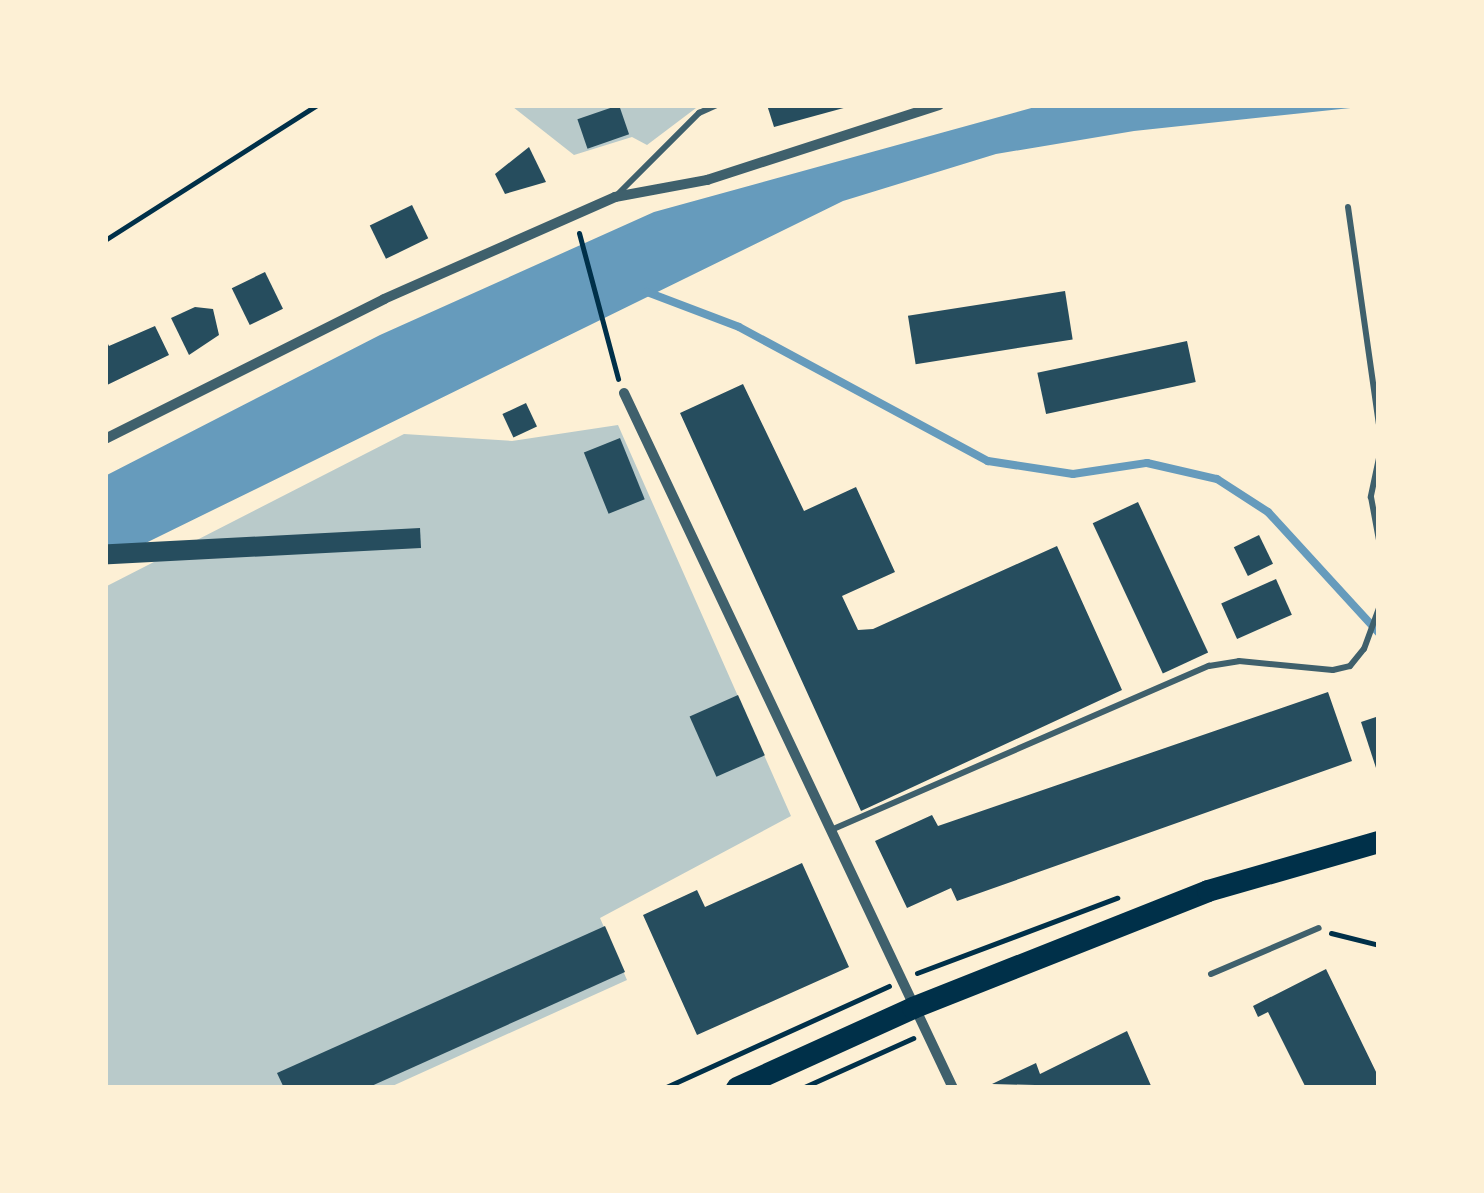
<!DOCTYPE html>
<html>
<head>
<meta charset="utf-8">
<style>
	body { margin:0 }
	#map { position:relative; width:1484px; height:1193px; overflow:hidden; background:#fdf0d5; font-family:Bitter,serif }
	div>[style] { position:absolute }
	.green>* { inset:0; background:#b9caca }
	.water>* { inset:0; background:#669bbc }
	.stream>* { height:8px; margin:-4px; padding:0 4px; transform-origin:4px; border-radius:4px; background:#669bbc }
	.building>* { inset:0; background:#264d5e; transform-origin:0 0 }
	.path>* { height:5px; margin:-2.5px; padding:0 2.5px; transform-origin:2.5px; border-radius:2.5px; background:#003049 }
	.service>* { height:6px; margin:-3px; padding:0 3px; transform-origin:3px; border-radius:3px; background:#3f606c }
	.minor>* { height:10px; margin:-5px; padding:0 5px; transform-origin:5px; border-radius:5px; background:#3f606c }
	.primary>* { height:22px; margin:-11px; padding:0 11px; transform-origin:11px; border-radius:11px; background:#003049 }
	span { translate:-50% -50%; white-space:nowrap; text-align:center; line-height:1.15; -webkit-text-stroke:10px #fdf0d5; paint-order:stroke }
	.frame { position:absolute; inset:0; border:108px solid #fdf0d5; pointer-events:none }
</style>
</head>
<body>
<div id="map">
	<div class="green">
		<div style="clip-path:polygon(700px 105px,647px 145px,632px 137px,574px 155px,513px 107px)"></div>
		<div style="clip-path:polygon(618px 425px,791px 816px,600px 918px,627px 980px,388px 1088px,105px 1088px,105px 587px,404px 434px,512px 441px)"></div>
	</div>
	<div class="water">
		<div style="clip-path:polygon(1379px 105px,1134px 131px,996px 154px,843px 201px,105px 563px,105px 476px,380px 335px,654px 212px,1035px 107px)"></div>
	</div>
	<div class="stream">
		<div style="left:647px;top:292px;width:98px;rotate:20.8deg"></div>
		<div style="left:739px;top:327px;width:283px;rotate:28.3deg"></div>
		<div style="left:988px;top:461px;width:86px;rotate:8.7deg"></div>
		<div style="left:1073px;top:474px;width:75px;rotate:-8.5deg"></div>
		<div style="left:1147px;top:463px;width:72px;rotate:12.9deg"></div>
		<div style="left:1217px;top:479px;width:61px;rotate:32.9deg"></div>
		<div style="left:1268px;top:512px;width:164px;rotate:47.5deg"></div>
	</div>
	<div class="building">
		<div style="left:619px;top:105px;width:31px;height:44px;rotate:71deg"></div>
		<div style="clip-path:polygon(767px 105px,851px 105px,851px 106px,774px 127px)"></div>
		<div style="clip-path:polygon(529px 147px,546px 182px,505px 194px,495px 174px)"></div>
		<div style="left:412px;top:205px;width:37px;height:47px;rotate:64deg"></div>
		<div style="left:265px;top:272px;width:41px;height:37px;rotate:64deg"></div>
		<div style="left:1065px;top:291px;width:49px;height:159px;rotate:81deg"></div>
		<div style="clip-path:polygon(195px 307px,213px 309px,219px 335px,189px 355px,171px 318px)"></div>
		<div style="clip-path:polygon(155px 326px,169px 355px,105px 386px,105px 338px,109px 346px)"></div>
		<div style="left:1187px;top:341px;width:42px;height:153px;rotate:78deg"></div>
		<div style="clip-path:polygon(743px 384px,804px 511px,856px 487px,895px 572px,842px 596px,858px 630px,873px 629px,1057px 546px,1122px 690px,861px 811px,680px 413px)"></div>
		<div style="left:526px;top:403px;width:26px;height:26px;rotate:65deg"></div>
		<div style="left:620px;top:438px;width:66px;height:39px;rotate:68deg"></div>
		<div style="left:1138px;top:502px;width:166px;height:50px;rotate:65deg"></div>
		<div style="left:420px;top:528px;width:20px;height:346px;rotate:87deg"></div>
		<div style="left:1259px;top:535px;width:32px;height:28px;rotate:64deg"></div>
		<div style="left:1276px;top:579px;width:39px;height:60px;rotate:66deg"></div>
		<div style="clip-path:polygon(1328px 692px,1352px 761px,957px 901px,951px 888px,907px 908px,875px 841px,932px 815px,938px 826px)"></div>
		<div style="left:738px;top:695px;width:66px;height:53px;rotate:66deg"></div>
		<div style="clip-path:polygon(1379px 716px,1379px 774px,1378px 774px,1361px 722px)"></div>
		<div style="clip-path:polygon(802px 863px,849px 967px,697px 1035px,643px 915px,697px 890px,705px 907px)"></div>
		<div style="clip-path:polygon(605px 926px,625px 972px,367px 1088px,284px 1088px,277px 1073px)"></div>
		<div style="clip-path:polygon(1326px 969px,1379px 1078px,1379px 1088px,1306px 1088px,1268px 1012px,1258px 1017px,1253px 1006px)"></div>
		<div style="clip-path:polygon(1127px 1031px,1152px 1088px,992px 1084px,1036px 1063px,1040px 1074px)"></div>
	</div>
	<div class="path">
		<div style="left:579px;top:233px;width:151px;rotate:75deg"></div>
		<div style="left:105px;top:240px;width:251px;rotate:-32.5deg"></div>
		<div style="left:1331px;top:933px;width:49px;rotate:14deg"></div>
		<div style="left:917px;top:973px;width:214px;rotate:-20.6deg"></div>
		<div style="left:664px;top:1088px;width:247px;rotate:-24.4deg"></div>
		<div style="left:802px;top:1088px;width:122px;rotate:-24.2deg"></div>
	</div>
	<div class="service">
		<div style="left:618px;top:194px;width:115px;rotate:-45deg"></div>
		<div style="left:699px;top:113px;width:20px;rotate:-24deg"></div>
		<div style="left:1348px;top:207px;width:219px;rotate:81.9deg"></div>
		<div style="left:1379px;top:458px;width:40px;rotate:102deg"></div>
		<div style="left:1371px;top:497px;width:44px;rotate:79.5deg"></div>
		<div style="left:831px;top:830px;width:412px;rotate:-23.5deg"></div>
		<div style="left:1209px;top:666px;width:30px;rotate:-9deg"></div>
		<div style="left:1239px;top:661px;width:94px;rotate:5.5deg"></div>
		<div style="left:1333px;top:670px;width:17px;rotate:-13deg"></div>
		<div style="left:1350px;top:666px;width:22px;rotate:-51deg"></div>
		<div style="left:1364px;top:649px;width:44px;rotate:-69.9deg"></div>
		<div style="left:1211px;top:974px;width:117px;rotate:-23.1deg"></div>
	</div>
	<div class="minor">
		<div style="left:624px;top:393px;width:769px;rotate:64.67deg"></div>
		<div style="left:105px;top:439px;width:312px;rotate:-26.6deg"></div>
		<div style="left:384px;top:299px;width:253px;rotate:-23.8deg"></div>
		<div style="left:615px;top:197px;width:94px;rotate:-10.5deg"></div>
		<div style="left:707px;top:180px;width:244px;rotate:-17.9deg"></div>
	</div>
	<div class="primary">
		<div style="left:737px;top:1088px;width:193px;rotate:-24.4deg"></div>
		<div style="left:913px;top:1008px;width:317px;rotate:-21.6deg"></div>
		<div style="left:1208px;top:891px;width:178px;rotate:-16deg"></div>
	</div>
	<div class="frame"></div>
</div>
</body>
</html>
